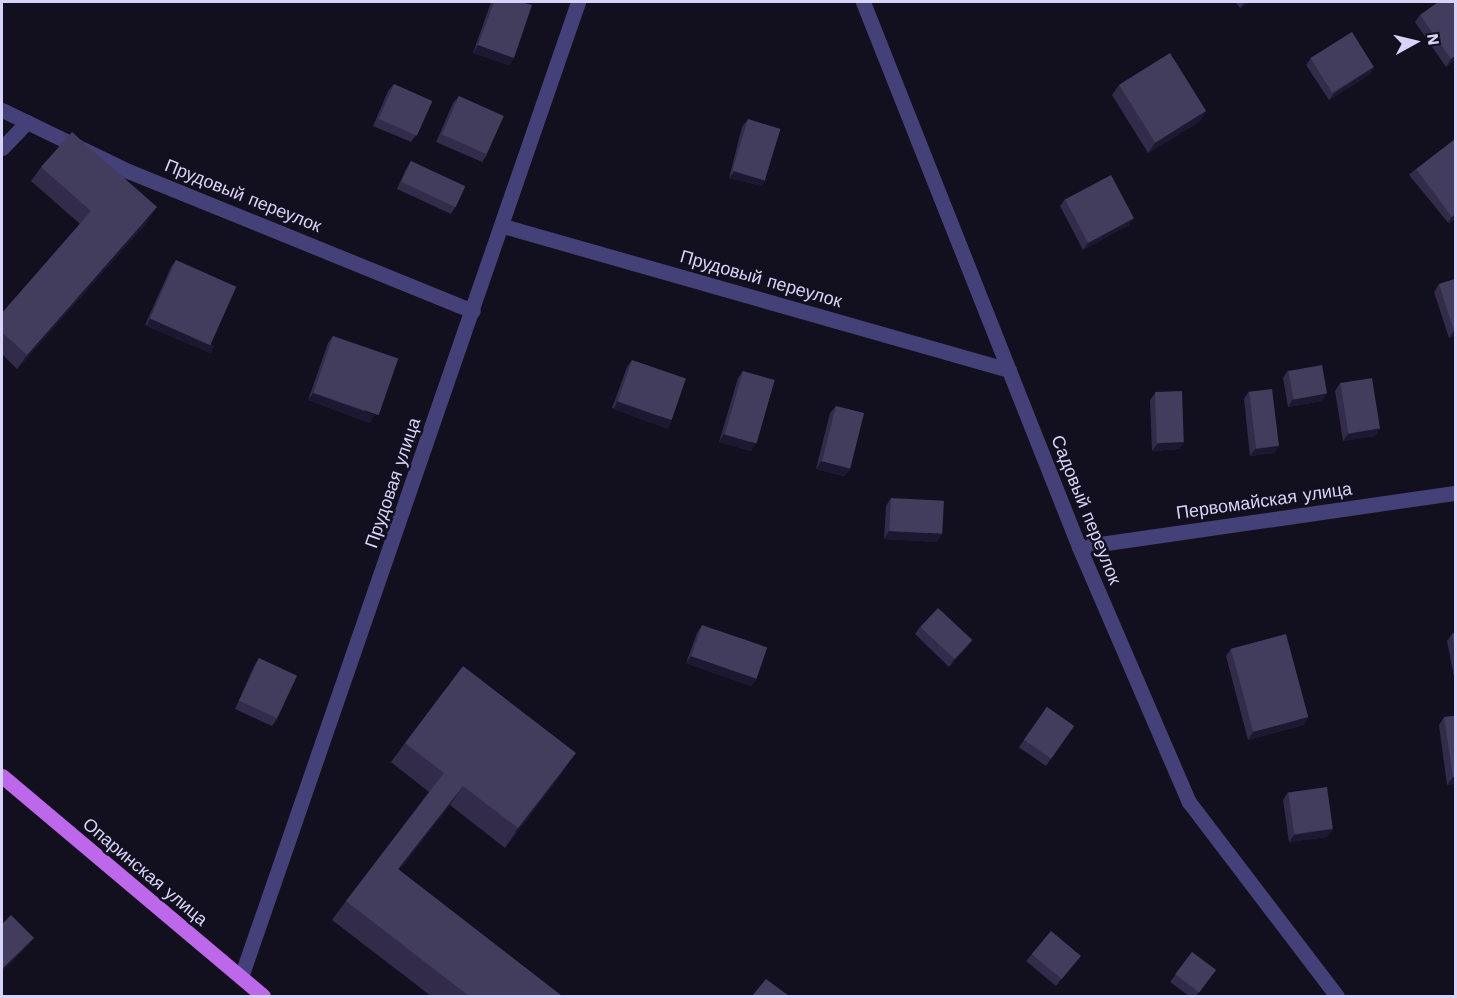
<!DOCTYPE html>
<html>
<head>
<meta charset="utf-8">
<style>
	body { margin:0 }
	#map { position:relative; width:1457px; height:998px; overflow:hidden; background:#120f1e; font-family:"Work Sans",sans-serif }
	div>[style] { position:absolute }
	.minor>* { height:15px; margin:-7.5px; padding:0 7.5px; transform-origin:7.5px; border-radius:7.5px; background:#444078 }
	.major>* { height:15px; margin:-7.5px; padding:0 7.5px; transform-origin:7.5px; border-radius:7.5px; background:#bd68eb }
	.wall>* { inset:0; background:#322b4a; transform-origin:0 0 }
	.shaded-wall>* { inset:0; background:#1d1831; transform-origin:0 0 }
	.building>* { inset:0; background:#433d5d; transform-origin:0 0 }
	span { translate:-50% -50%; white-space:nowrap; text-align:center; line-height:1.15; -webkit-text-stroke:5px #120f1e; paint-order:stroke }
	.street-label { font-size:18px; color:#d8d3f9 }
	.frame { position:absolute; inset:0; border:3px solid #d8d3f9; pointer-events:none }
	.north { position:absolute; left:1385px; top:12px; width:60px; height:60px; -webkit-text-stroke:4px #120f1e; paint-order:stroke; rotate:82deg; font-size:16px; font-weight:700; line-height:24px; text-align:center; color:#d8d3f9 }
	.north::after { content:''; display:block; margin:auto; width:21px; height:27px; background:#d8d3f9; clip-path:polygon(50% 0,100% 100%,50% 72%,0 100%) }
</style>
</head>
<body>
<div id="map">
	<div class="minor">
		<div style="left:863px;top:2px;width:586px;rotate:68.38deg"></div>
		<div style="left:1079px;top:547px;width:278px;rotate:66.7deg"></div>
		<div style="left:1189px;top:802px;width:244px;rotate:52.7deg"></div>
		<div style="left:2px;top:110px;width:140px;rotate:25.8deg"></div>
		<div style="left:128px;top:171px;width:372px;rotate:22.1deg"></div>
		<div style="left:2px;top:148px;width:36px;rotate:-46deg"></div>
		<div style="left:503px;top:226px;width:526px;rotate:15.89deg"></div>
		<div style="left:1079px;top:547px;width:381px;rotate:-8.2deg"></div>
		<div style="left:241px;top:977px;width:1032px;rotate:-70.93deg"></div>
	</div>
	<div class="major">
		<div style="left:2px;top:776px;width:341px;rotate:40.1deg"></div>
	</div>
	<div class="wall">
		<div style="clip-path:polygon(491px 2px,521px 2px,509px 65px,473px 53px)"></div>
		<div style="clip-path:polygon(1235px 2px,1250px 2px,1240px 8px)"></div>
		<div style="clip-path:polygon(1420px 15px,1455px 60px,1446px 67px,1415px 22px)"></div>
		<div style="clip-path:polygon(1311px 58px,1374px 67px,1369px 75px,1329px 100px,1306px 65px)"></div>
		<div style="clip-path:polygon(394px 84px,416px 135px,411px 142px,373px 126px,388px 91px)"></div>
		<div style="clip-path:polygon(1119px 85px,1206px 111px,1199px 122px,1148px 153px,1112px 95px)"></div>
		<div style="clip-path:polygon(459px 96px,487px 155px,482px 162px,436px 142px,453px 103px)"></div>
		<div style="clip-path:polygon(748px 119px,762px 186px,729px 178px,742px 127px)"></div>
		<div style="clip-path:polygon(411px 161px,456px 206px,451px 214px,397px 189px,406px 169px)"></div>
		<div style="clip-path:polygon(41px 167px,148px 221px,17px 369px,2px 354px,2px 313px,80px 224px,31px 181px)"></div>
		<div style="left:1416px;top:169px;width:63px;height:9px;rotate:51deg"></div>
		<div style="clip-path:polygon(1065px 199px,1129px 225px,1083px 250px,1060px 206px)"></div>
		<div style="clip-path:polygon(176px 260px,209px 352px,145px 325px,171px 267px)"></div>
		<div style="clip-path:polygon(1455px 279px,1455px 336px,1449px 338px,1434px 292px,1439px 284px)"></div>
		<div style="clip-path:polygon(333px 336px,370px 423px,308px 400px,328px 343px)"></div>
		<div style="clip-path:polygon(632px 360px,666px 428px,612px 408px,627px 367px)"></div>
		<div style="clip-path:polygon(1288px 370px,1322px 401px,1288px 407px,1283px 378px)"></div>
		<div style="clip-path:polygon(743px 371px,751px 451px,719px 442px,738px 378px)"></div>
		<div style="clip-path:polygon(1340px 383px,1380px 428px,1375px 436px,1343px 441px,1335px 391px)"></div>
		<div style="clip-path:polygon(1249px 391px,1279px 446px,1274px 453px,1250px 456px,1244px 399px)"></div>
		<div style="clip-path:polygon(1155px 393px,1184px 442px,1179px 449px,1152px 451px,1150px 400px)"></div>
		<div style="clip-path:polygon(836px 406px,850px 469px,844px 476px,816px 469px,830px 413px)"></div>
		<div style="clip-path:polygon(891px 498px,937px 542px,884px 539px,886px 506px)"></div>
		<div style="clip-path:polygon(702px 625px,757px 678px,751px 686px,686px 663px,697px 633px)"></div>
		<div style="clip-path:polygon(920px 627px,972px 640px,967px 647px,949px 667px,915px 634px)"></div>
		<div style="clip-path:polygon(1455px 633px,1455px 682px,1447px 641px,1452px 634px)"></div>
		<div style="clip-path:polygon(1231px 649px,1304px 725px,1248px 740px,1226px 656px)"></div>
		<div style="clip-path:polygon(259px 658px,277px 719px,272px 726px,235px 709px,254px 666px)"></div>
		<div style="left:1047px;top:707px;width:33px;height:49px;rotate:35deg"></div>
		<div style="clip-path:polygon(1455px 716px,1455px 784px,1447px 785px,1439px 725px,1444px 717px)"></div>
		<div style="clip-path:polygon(405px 743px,562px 773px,505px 848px,450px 805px,399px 870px,562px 996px,431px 996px,332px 920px,346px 901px,429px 792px,391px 762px)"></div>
		<div style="clip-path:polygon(1288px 792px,1333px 829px,1327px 837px,1289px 842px,1283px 800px)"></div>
		<div style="clip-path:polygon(1192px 952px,1216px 970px,1196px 996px,1189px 996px,1170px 982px)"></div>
		<div style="clip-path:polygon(1032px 954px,1081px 956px,1056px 986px,1026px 961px)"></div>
	</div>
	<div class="shaded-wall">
		<div style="clip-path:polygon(1245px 2px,1250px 2px,1240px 8px)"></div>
		<div style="clip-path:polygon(478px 45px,514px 58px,509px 65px,473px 53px)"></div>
		<div style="clip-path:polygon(1455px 56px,1455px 60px,1446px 67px,1451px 59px)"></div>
		<div style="clip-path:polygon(1374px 67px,1369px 75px,1329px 100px,1334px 93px)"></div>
		<div style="clip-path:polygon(1206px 111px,1199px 122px,1148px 153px,1155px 143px)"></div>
		<div style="clip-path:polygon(735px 171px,768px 179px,762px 186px,729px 178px)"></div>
		<div style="clip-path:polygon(157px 207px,148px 221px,17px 369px,27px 355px)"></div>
		<div style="clip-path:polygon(1455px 214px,1455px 218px,1447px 224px,1452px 217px)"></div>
		<div style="clip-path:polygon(1134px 218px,1129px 225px,1083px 250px,1088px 243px)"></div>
		<div style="left:150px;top:318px;width:70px;height:9px;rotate:23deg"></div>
		<div style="clip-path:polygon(1455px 330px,1455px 336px,1449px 338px,1454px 331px)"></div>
		<div style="clip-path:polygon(313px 393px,375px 415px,370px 423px,308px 400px)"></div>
		<div style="clip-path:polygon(1327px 394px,1322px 401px,1288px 407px,1293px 399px)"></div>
		<div style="left:617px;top:401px;width:58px;height:9px;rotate:20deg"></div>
		<div style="clip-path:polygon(1380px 428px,1375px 436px,1343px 441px,1348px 434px)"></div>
		<div style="clip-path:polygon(724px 434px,756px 444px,751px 451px,719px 442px)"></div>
		<div style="clip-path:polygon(1184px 442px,1179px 449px,1152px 451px,1158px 443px)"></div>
		<div style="clip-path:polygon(1279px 446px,1274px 453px,1250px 456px,1255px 449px)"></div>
		<div style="clip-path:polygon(821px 461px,850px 469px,844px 476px,816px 469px)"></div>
		<div style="clip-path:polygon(889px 531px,942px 534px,937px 542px,884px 539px)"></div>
		<div style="clip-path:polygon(972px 640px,967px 647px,949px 667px,954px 659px)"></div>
		<div style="clip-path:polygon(691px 656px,757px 678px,751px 686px,686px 663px)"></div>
		<div style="clip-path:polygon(1309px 717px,1304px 725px,1248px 740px,1253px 732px)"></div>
		<div style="clip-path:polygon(576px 753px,562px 773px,505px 848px,518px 828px)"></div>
		<div style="clip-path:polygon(1453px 777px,1455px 777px,1455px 784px,1447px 785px)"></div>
		<div style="clip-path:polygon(463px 786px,450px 805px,385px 889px,398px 869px)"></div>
		<div style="clip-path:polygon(1333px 829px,1327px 837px,1289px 842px,1294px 835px)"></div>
		<div style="clip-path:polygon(34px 938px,29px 945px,2px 972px,3px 968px)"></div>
		<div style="clip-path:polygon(1081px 956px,1075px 964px,1056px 986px,1061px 979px)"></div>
	</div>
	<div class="building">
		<div style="clip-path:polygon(494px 2px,521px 2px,532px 5px,514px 58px,478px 45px)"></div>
		<div style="clip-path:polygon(1438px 2px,1453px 2px,1455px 5px,1455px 56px,1451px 59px,1420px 15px)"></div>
		<div style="left:1352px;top:32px;width:41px;height:49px;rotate:58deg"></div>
		<div style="left:1170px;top:53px;width:68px;height:60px;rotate:58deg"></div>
		<div style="left:394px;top:84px;width:42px;height:38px;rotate:24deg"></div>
		<div style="left:459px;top:96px;width:49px;height:42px;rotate:24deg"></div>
		<div style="left:748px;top:119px;width:34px;height:54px;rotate:17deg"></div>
		<div style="clip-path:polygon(72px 132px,157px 207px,27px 355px,2px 332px,2px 313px,91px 211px,41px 167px)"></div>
		<div style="clip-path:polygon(1455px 139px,1455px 214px,1452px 217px,1416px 169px)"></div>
		<div style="left:411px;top:161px;width:60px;height:23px;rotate:25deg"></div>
		<div style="left:1111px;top:175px;width:49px;height:52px;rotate:62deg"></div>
		<div style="left:176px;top:260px;width:66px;height:64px;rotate:24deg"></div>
		<div style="clip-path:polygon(1455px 279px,1455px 330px,1454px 331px,1439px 284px)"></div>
		<div style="left:333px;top:336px;width:69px;height:60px;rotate:19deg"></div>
		<div style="left:632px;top:360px;width:57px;height:44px;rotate:19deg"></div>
		<div style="left:1322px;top:365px;width:29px;height:34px;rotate:80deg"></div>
		<div style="left:743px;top:371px;width:33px;height:66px;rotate:16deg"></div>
		<div style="left:1372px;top:378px;width:51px;height:32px;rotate:81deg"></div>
		<div style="left:1272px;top:389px;width:57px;height:23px;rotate:83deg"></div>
		<div style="left:1182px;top:391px;width:51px;height:27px;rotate:88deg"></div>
		<div style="left:836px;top:406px;width:29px;height:57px;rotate:14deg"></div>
		<div style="left:891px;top:498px;width:53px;height:33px;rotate:3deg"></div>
		<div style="left:938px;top:608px;width:47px;height:26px;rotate:43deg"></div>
		<div style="left:702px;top:625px;width:69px;height:33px;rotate:19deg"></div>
		<div style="clip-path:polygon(1455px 633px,1455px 651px,1452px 634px)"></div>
		<div style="left:1286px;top:634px;width:86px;height:57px;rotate:75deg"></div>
		<div style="left:259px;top:658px;width:42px;height:47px;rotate:25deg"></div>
		<div style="clip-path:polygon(463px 666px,576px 753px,518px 828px,463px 786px,398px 869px,562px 996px,469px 996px,346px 901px,444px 773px,405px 743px)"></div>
		<div style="left:1047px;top:707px;width:33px;height:40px;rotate:35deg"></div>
		<div style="clip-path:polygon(1455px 716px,1455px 777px,1453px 777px,1444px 717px)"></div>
		<div style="left:1327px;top:787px;width:42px;height:39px;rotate:82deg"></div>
		<div style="clip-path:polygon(11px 915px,34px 938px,3px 968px,2px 967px,2px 924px)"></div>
		<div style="left:1051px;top:931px;width:39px;height:30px;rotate:40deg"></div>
		<div style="left:1192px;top:952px;width:30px;height:28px;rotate:37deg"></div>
		<div style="clip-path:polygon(766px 979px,789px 996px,752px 996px)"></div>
	</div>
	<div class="street-label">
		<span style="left:243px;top:196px;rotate:22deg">Прудовый переулок</span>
		<span style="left:761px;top:279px;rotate:16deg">Прудовый переулок</span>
		<span style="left:393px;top:483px;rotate:-71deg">Прудовая улица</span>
		<span style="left:1264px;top:501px;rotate:-8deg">Первомайская улица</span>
		<span style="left:1086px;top:510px;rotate:68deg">Садовый переулок</span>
		<span style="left:145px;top:872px;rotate:40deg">Опаринская улица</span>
	</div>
	<div class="frame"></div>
	<div class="north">N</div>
</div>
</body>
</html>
